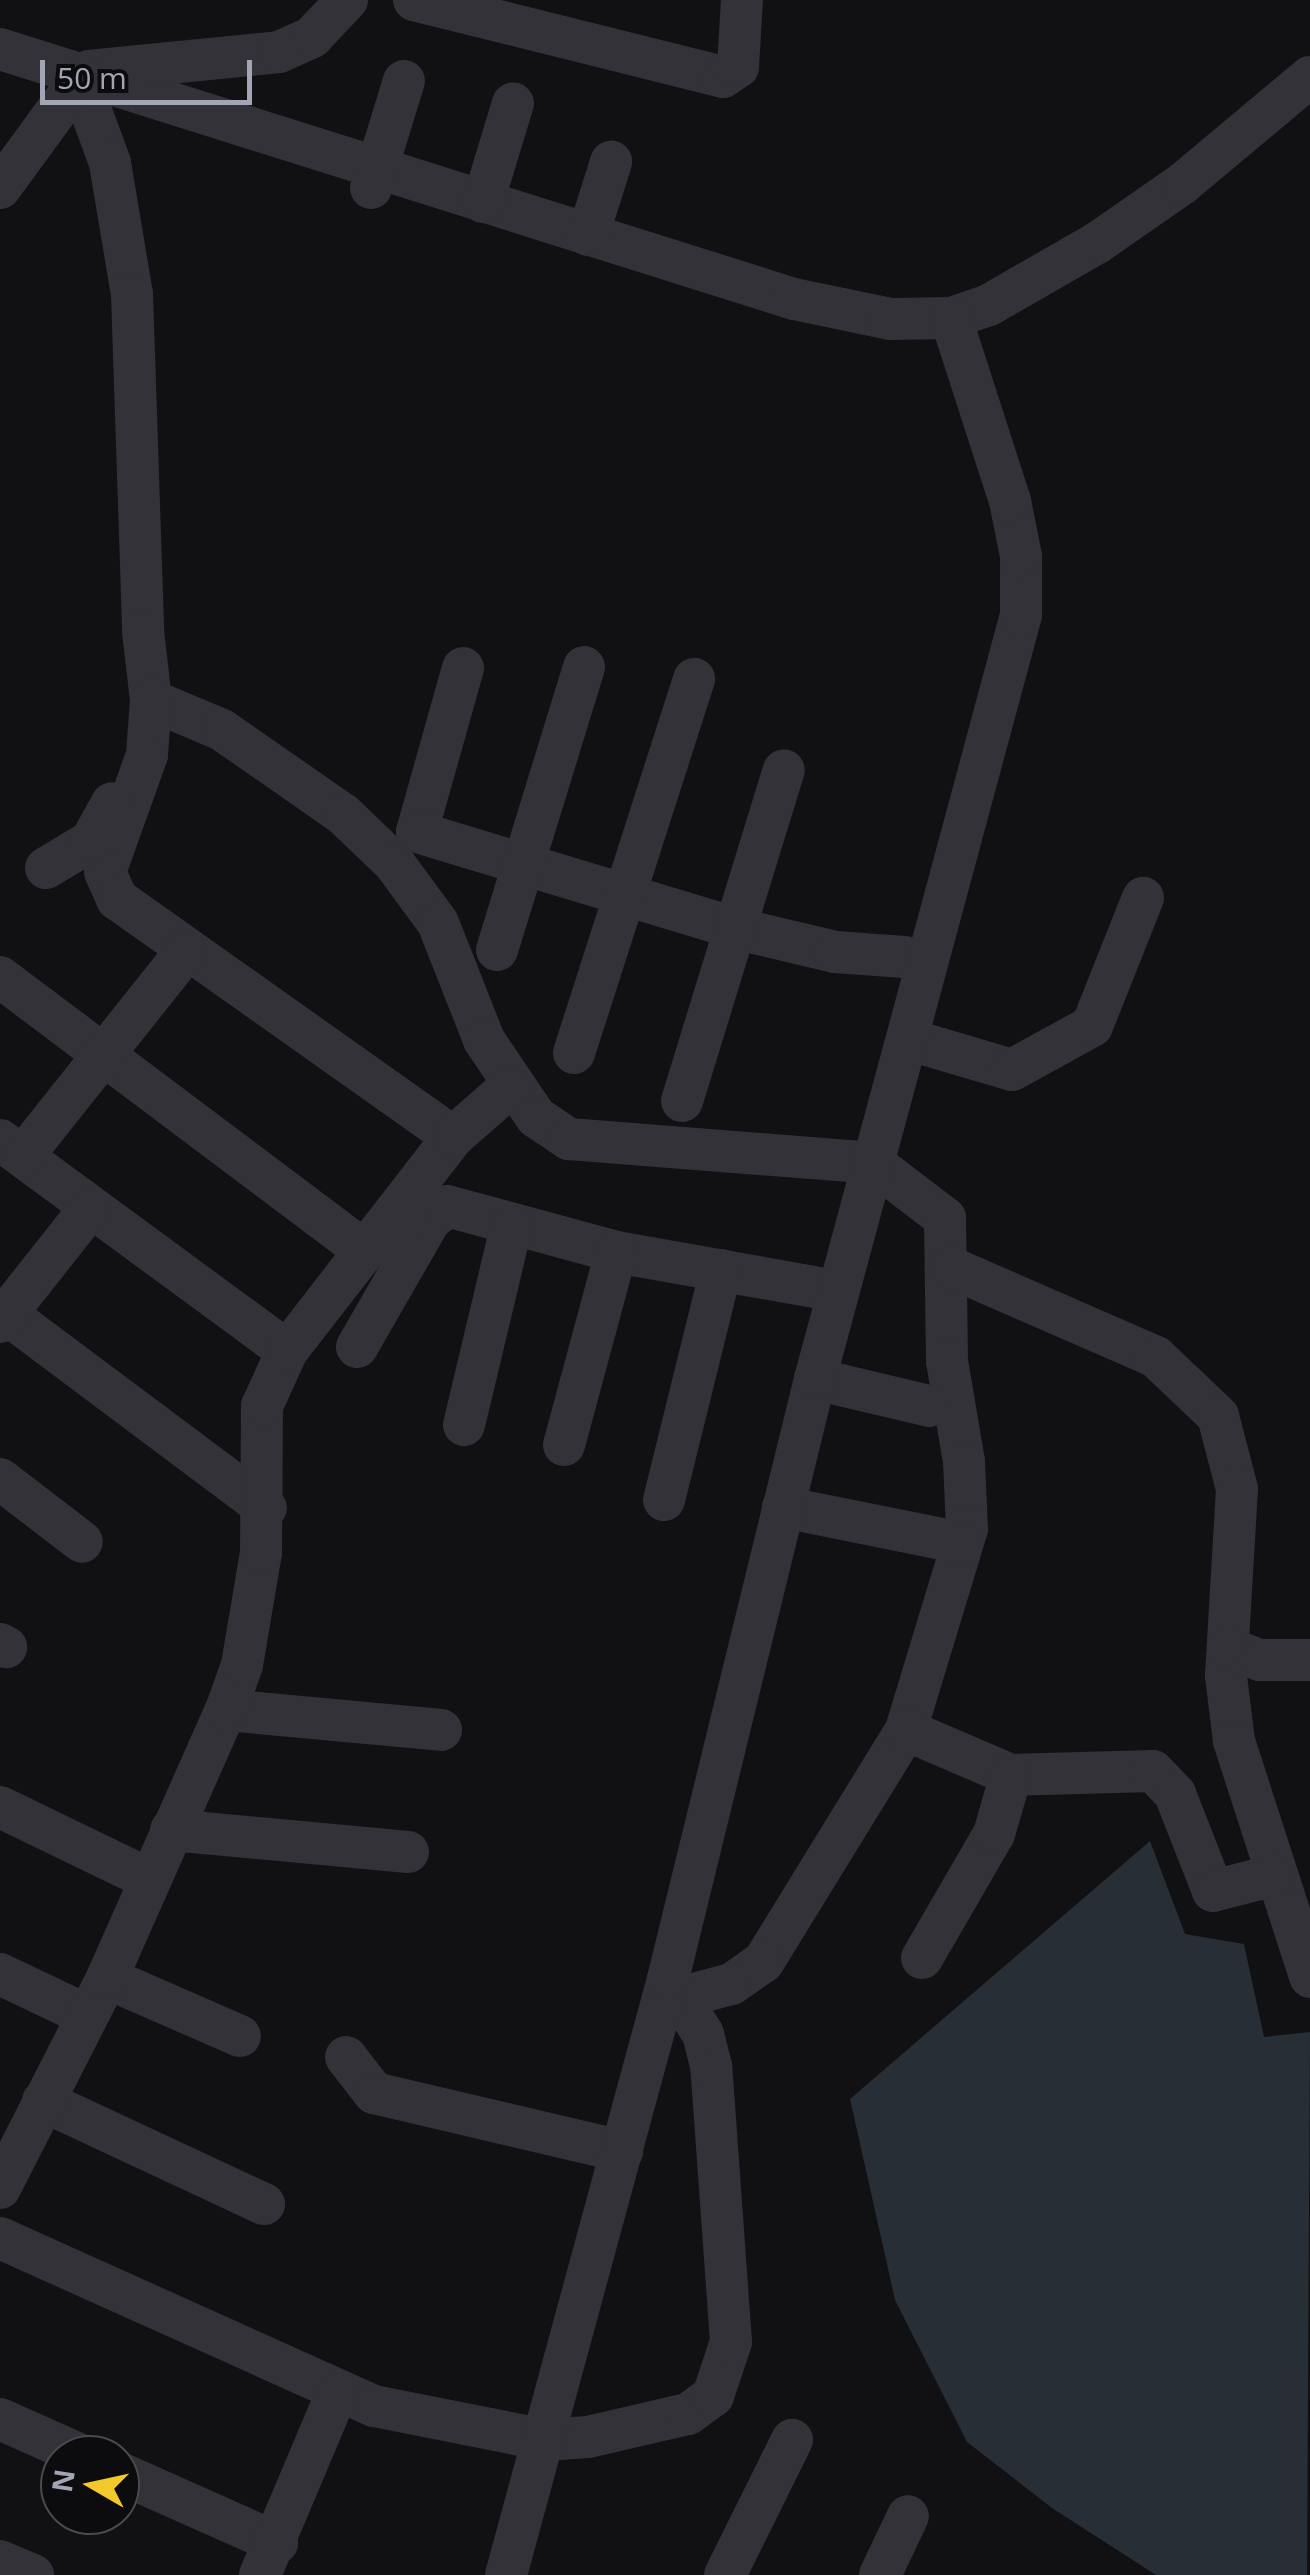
<!DOCTYPE html>
<html>
<head>
<meta charset="utf-8">
<style>
	body { margin:0 }
	#map { position:relative; width:1310px; height:2575px; overflow:hidden; background:#111113; font-family:"Open Sans",sans-serif }
	div>[style] { position:absolute }
	.water>* { inset:0; background:#282e36 }
	.minor>* { height:42px; margin:-21px; padding:0 21px; transform-origin:21px; border-radius:21px; background:#323238 }
	span { translate:-50% -50%; white-space:nowrap; text-align:center; line-height:1.15; -webkit-text-stroke:8px #0c0c0e; paint-order:stroke }
	.north { position:absolute; left:40px; top:2435px; width:100px; height:100px; box-sizing:border-box; background:#0c0c0e; border:2px solid #484a50; border-radius:50%; rotate:279deg; font-size:28px; font-weight:700; line-height:40px; text-align:center; color:#a2a6b4 }
	.north::after { content:''; display:block; margin:auto; width:35px; height:45px; background:#f2c82a; clip-path:polygon(50% 0,100% 100%,50% 72%,0 100%) }
	.scale { position:absolute; left:40px; top:60px; width:212px; height:45px; box-sizing:border-box; border:5px solid #a2a6b4; border-top:0; padding-left:12px; font-size:30px; line-height:35px; white-space:nowrap; color:#a2a6b4; -webkit-text-stroke:8px #0c0c0e; paint-order:stroke }
</style>
</head>
<body>
<div id="map">
	<div class="water">
		<div style="clip-path:polygon(1150px 1841px,1185px 1934px,1244px 1944px,1264px 2037px,1310px 2032px,1307px 2575px,1156px 2575px,1052px 2508px,967px 2442px,895px 2300px,850px 2099px)"></div>
	</div>
	<div class="minor">
		<div style="left:414px;top:0;width:318px;rotate:14deg"></div>
		<div style="left:723px;top:77px;width:18px;rotate:-34deg"></div>
		<div style="left:738px;top:67px;width:67px;rotate:-86.6deg"></div>
		<div style="left:0;top:49px;width:832px;rotate:17.48deg"></div>
		<div style="left:794px;top:299px;width:99px;rotate:11.7deg"></div>
		<div style="left:891px;top:319px;width:60px;rotate:-1deg"></div>
		<div style="left:951px;top:318px;width:40px;rotate:-18.9deg"></div>
		<div style="left:989px;top:305px;width:125px;rotate:-29.9deg"></div>
		<div style="left:1097px;top:243px;width:103px;rotate:-34.8deg"></div>
		<div style="left:1182px;top:184px;width:167px;rotate:-39.9deg"></div>
		<div style="left:89px;top:71px;width:191px;rotate:-5.7deg"></div>
		<div style="left:279px;top:52px;width:36px;rotate:-24deg"></div>
		<div style="left:312px;top:37px;width:51px;rotate:-46.6deg"></div>
		<div style="left:87px;top:100px;width:67px;rotate:69.9deg"></div>
		<div style="left:110px;top:163px;width:133px;rotate:80.5deg"></div>
		<div style="left:132px;top:294px;width:337px;rotate:88.1deg"></div>
		<div style="left:143px;top:631px;width:69px;rotate:83.4deg"></div>
		<div style="left:151px;top:700px;width:77px;rotate:22.9deg"></div>
		<div style="left:222px;top:730px;width:147px;rotate:34.8deg"></div>
		<div style="left:343px;top:814px;width:71px;rotate:43.9deg"></div>
		<div style="left:394px;top:863px;width:74px;rotate:53.7deg"></div>
		<div style="left:438px;top:923px;width:126px;rotate:68.5deg"></div>
		<div style="left:484px;top:1040px;width:93px;rotate:56deg"></div>
		<div style="left:536px;top:1117px;width:40px;rotate:34deg"></div>
		<div style="left:569px;top:1139px;width:305px;rotate:4.5deg"></div>
		<div style="left:873px;top:1163px;width:91px;rotate:37.4deg"></div>
		<div style="left:945px;top:1218px;width:143px;rotate:89.2deg"></div>
		<div style="left:947px;top:1361px;width:101px;rotate:80.4deg"></div>
		<div style="left:964px;top:1461px;width:68px;rotate:87.5deg"></div>
		<div style="left:967px;top:1529px;width:210px;rotate:106.9deg"></div>
		<div style="left:906px;top:1730px;width:273px;rotate:121.6deg"></div>
		<div style="left:763px;top:1962px;width:39px;rotate:145deg"></div>
		<div style="left:731px;top:1984px;width:54px;rotate:164.9deg"></div>
		<div style="left:0;top:188px;width:139px;rotate:-53.8deg"></div>
		<div style="left:371px;top:188px;width:112px;rotate:-72.9deg"></div>
		<div style="left:483px;top:202px;width:103px;rotate:-73.1deg"></div>
		<div style="left:588px;top:235px;width:77px;rotate:-72.5deg"></div>
		<div style="left:463px;top:668px;width:170px;rotate:105.7deg"></div>
		<div style="left:417px;top:832px;width:335px;rotate:16.8deg"></div>
		<div style="left:738px;top:929px;width:100px;rotate:13.3deg"></div>
		<div style="left:835px;top:952px;width:70px;rotate:4.1deg"></div>
		<div style="left:151px;top:700px;width:55px;rotate:94.2deg"></div>
		<div style="left:147px;top:755px;width:124px;rotate:109.7deg"></div>
		<div style="left:105px;top:872px;width:30px;rotate:66deg"></div>
		<div style="left:117px;top:899px;width:412px;rotate:35.3deg"></div>
		<div style="left:46px;top:868px;width:52px;rotate:-31deg"></div>
		<div style="left:91px;top:841px;width:43px;rotate:-61.1deg"></div>
		<div style="left:497px;top:950px;width:296px;rotate:-72.9deg"></div>
		<div style="left:0;top:977px;width:455px;rotate:36.9deg"></div>
		<div style="left:907px;top:1039px;width:109px;rotate:16.4deg"></div>
		<div style="left:1012px;top:1070px;width:91px;rotate:-28.8deg"></div>
		<div style="left:1092px;top:1026px;width:138px;rotate:-68.3deg"></div>
		<div style="left:574px;top:1053px;width:393px;rotate:-72.2deg"></div>
		<div style="left:682px;top:1101px;width:346px;rotate:-72.9deg"></div>
		<div style="left:0;top:1140px;width:356px;rotate:36.3deg"></div>
		<div style="left:23px;top:1156px;width:260px;rotate:-51.5deg"></div>
		<div style="left:950px;top:1267px;width:225px;rotate:23.6deg"></div>
		<div style="left:1156px;top:1357px;width:86px;rotate:43.6deg"></div>
		<div style="left:1218px;top:1416px;width:75px;rotate:75.4deg"></div>
		<div style="left:1237px;top:1489px;width:187px;rotate:93.4deg"></div>
		<div style="left:1226px;top:1676px;width:65px;rotate:83deg"></div>
		<div style="left:1234px;top:1741px;width:248px;rotate:72.1deg"></div>
		<div style="left:0;top:1309px;width:332px;rotate:36.8deg"></div>
		<div style="left:0;top:1322px;width:145px;rotate:-51.7deg"></div>
		<div style="left:357px;top:1347px;width:146px;rotate:-60.1deg"></div>
		<div style="left:430px;top:1220px;width:22px;rotate:-39deg"></div>
		<div style="left:447px;top:1206px;width:175px;rotate:15.2deg"></div>
		<div style="left:616px;top:1252px;width:202px;rotate:10deg"></div>
		<div style="left:815px;top:1379px;width:117px;rotate:13.3deg"></div>
		<div style="left:464px;top:1425px;width:204px;rotate:-76.6deg"></div>
		<div style="left:564px;top:1445px;width:200px;rotate:-74.9deg"></div>
		<div style="left:0;top:1479px;width:103px;rotate:37.5deg"></div>
		<div style="left:664px;top:1500px;width:237px;rotate:-76.1deg"></div>
		<div style="left:783px;top:1507px;width:183px;rotate:11.4deg"></div>
		<div style="left:0;top:1644px;width:7px;rotate:27deg"></div>
		<div style="left:1228px;top:1648px;width:34px;rotate:21deg"></div>
		<div style="left:1260px;top:1660px;width:50px"></div>
		<div style="left:226px;top:1710px;width:216px;rotate:5.3deg"></div>
		<div style="left:906px;top:1730px;width:114px;rotate:23.2deg"></div>
		<div style="left:1011px;top:1775px;width:142px;rotate:-1.6deg"></div>
		<div style="left:1153px;top:1771px;width:32px;rotate:46deg"></div>
		<div style="left:1175px;top:1794px;width:104px;rotate:68.6deg"></div>
		<div style="left:1213px;top:1891px;width:64px;rotate:-14.5deg"></div>
		<div style="left:0;top:1807px;width:165px;rotate:25.8deg"></div>
		<div style="left:171px;top:1830px;width:238px;rotate:5.3deg"></div>
		<div style="left:922px;top:1958px;width:143px;rotate:-59.9deg"></div>
		<div style="left:994px;top:1834px;width:61px;rotate:-73.9deg"></div>
		<div style="left:0;top:1974px;width:93px;rotate:25.5deg"></div>
		<div style="left:107px;top:1978px;width:145px;rotate:23.6deg"></div>
		<div style="left:346px;top:2057px;width:46px;rotate:52.1deg"></div>
		<div style="left:374px;top:2093px;width:255px;rotate:13.2deg"></div>
		<div style="left:43px;top:2101px;width:244px;rotate:25deg"></div>
		<div style="left:0;top:2188px;width:236px;rotate:-63deg"></div>
		<div style="left:107px;top:1978px;width:293px;rotate:-66.1deg"></div>
		<div style="left:226px;top:1710px;width:48px;rotate:-70.4deg"></div>
		<div style="left:242px;top:1665px;width:114px;rotate:-80.4deg"></div>
		<div style="left:261px;top:1553px;width:147px;rotate:-89.6deg"></div>
		<div style="left:262px;top:1406px;width:60px;rotate:-65.6deg"></div>
		<div style="left:287px;top:1351px;width:271px;rotate:-52.2deg"></div>
		<div style="left:453px;top:1137px;width:76px;rotate:-41.3deg"></div>
		<div style="left:0;top:2238px;width:410px;rotate:24.2deg"></div>
		<div style="left:374px;top:2406px;width:174px;rotate:11.2deg"></div>
		<div style="left:545px;top:2440px;width:43px;rotate:-4deg"></div>
		<div style="left:588px;top:2437px;width:103px;rotate:-13deg"></div>
		<div style="left:688px;top:2414px;width:31px;rotate:-36deg"></div>
		<div style="left:713px;top:2396px;width:57px;rotate:-71.6deg"></div>
		<div style="left:731px;top:2342px;width:277px;rotate:-94.1deg"></div>
		<div style="left:711px;top:2066px;width:33px;rotate:-104deg"></div>
		<div style="left:703px;top:2034px;width:65px;rotate:-122.5deg"></div>
		<div style="left:0;top:2419px;width:89px;rotate:24deg"></div>
		<div style="left:120px;top:2473px;width:172px;rotate:24deg"></div>
		<div style="left:0;top:2561px;width:36px;rotate:23deg"></div>
		<div style="left:260px;top:2575px;width:198px;rotate:-67.1deg"></div>
		<div style="left:506px;top:2575px;width:618px;rotate:-74.79deg"></div>
		<div style="left:668px;top:1979px;width:618px;rotate:-76.23deg"></div>
		<div style="left:815px;top:1379px;width:791px;rotate:-74.91deg"></div>
		<div style="left:1021px;top:615px;width:59px;rotate:-90deg"></div>
		<div style="left:1021px;top:556px;width:56px;rotate:-101.3deg"></div>
		<div style="left:1010px;top:501px;width:192px;rotate:-107.9deg"></div>
		<div style="left:725px;top:2575px;width:151px;rotate:-63.6deg"></div>
		<div style="left:880px;top:2575px;width:65px;rotate:-64.6deg"></div>
	</div>
	<div class="north">N</div>
	<div class="scale">50 m</div>
</div>
</body>
</html>
